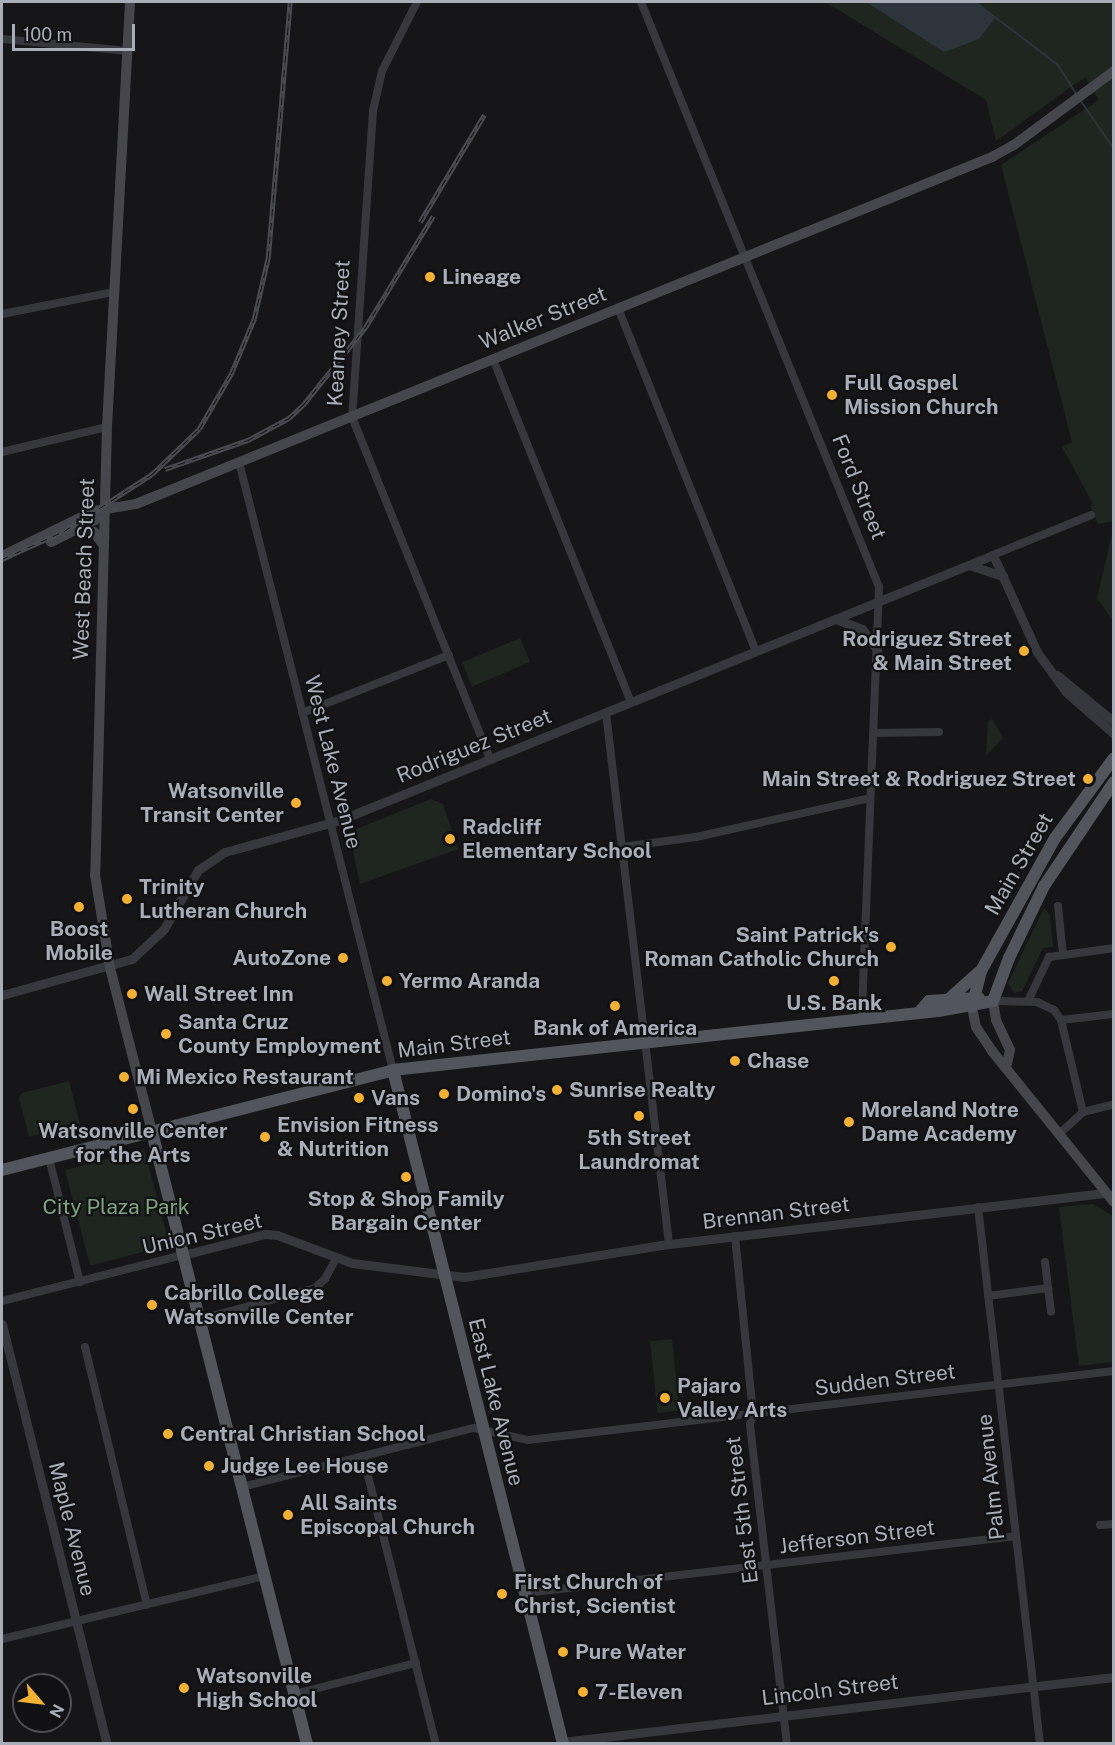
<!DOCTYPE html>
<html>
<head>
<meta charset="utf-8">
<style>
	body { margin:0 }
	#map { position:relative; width:1115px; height:1745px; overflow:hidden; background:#161618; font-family:"Public Sans",sans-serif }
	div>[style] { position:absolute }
	.green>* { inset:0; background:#1e261f; transform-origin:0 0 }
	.water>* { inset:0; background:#2c353c }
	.stream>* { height:2px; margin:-1px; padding:0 1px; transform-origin:1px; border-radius:1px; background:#2c353c }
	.minor>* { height:8px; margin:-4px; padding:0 4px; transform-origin:4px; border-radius:4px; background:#37383d }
	.tertiary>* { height:9px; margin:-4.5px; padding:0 4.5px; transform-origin:4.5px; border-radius:4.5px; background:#37383d }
	.secondary>* { height:10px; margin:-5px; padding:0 5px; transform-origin:5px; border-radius:5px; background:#45474d }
	.primary>* { height:12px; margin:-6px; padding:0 6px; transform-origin:6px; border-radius:6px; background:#53555c }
	.rail>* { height:4.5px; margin-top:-2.25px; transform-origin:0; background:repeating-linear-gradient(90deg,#111113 0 7px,#4a4c52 0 14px); box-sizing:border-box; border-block:2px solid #4a4c52 }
	.dots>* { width:16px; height:16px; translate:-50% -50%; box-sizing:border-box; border:3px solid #111113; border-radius:50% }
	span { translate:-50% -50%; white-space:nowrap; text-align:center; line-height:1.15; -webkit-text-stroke:4.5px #111113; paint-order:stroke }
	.poi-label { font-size:21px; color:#a8adb8; font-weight:700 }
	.left { translate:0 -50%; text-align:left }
	.right { translate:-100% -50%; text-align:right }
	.street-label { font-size:21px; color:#a8adb8 }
	.park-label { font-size:21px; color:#7fa381 }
	.frame { position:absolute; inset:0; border:3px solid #a8adb8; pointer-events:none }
	.north { position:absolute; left:12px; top:1673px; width:60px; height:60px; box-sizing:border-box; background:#111113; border:2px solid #4d4f55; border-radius:50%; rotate:118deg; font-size:16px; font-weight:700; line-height:24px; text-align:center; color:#a8adb8 }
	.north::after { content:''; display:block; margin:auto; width:21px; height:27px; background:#f2b134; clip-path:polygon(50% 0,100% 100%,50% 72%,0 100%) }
	.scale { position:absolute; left:12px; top:24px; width:123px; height:27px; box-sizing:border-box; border:3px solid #a8adb8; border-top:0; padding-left:8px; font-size:18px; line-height:21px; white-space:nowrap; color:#a8adb8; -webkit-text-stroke:4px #111113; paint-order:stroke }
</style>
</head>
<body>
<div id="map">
	<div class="green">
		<div style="clip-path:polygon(825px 2px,1113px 2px,1113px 521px,1098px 524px,1090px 505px,1093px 504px,1062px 447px,1072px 442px,1001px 165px,1099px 100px,1085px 77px,996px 141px,986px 100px)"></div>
		<div style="clip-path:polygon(1113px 530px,1114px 621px,1113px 621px,1097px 598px)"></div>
		<div style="left:520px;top:638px;width:26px;height:63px;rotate:67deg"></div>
		<div style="clip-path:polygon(992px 719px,1003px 738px,986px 756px,988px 721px)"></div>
		<div style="clip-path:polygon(431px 799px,443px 804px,458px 849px,360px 884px,349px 832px)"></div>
		<div style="clip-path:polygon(1044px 908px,1050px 915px,1053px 947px,1043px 948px,1022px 991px,1014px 993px,1008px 983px)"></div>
		<div style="clip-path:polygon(69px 1081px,80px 1124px,29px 1137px,19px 1098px,22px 1093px)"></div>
		<div style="left:144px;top:1149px;width:99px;height:82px;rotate:75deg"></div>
		<div style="clip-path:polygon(1093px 1204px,1113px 1216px,1113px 1362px,1079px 1366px,1059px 1207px)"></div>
		<div style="left:672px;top:1339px;width:72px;height:22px;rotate:84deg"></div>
	</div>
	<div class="water">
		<div style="clip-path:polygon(866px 2px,977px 2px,996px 17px,979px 39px,944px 52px)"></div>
	</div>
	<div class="stream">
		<div style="left:995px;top:17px;width:79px;rotate:37.3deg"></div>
		<div style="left:1058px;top:65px;width:36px;rotate:58deg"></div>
		<div style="left:1080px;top:100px;width:60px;rotate:55.2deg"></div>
	</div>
	<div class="minor">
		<div style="left:417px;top:2px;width:77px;rotate:116.9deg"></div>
		<div style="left:382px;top:71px;width:41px;rotate:102.7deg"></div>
		<div style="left:373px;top:111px;width:307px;rotate:93.9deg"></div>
		<div style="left:352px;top:417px;width:369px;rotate:68deg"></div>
		<div style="left:641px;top:2px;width:632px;rotate:67.86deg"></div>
		<div style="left:879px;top:587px;width:431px;rotate:92.3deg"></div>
		<div style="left:2px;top:39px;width:127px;rotate:5.4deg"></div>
		<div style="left:618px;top:308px;width:370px;rotate:68.1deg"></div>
		<div style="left:2px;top:314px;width:113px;rotate:-11.2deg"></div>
		<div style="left:493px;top:359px;width:370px;rotate:68.1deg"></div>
		<div style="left:2px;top:452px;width:108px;rotate:-13.4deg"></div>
		<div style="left:239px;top:462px;width:627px;rotate:75.79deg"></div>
		<div style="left:993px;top:555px;width:106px;rotate:-22.2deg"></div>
		<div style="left:302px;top:713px;width:158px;rotate:-21.5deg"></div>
		<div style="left:606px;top:713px;width:535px;rotate:83.23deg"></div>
		<div style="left:874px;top:733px;width:65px;rotate:-0.9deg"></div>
		<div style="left:622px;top:847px;width:75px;rotate:-7.7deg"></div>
		<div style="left:696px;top:837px;width:178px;rotate:-12.6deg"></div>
		<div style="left:1058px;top:906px;width:49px;rotate:84.2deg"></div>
		<div style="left:993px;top:1001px;width:44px;rotate:1.3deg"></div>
		<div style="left:1037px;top:1002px;width:19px;rotate:25deg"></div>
		<div style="left:1054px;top:1010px;width:12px;rotate:55deg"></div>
		<div style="left:1061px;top:1020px;width:53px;rotate:-6.5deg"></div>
		<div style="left:1028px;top:1001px;width:49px;rotate:-64.5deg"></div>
		<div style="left:1049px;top:957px;width:66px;rotate:-7.9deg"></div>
		<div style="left:1061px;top:1020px;width:95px;rotate:76.6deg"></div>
		<div style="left:1060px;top:1133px;width:31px;rotate:-42deg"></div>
		<div style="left:1083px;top:1112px;width:32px;rotate:-14deg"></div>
		<div style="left:49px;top:1158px;width:128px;rotate:76deg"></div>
		<div style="left:978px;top:1207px;width:541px;rotate:83.41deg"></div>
		<div style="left:735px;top:1236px;width:179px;rotate:84.2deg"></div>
		<div style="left:753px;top:1414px;width:11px;rotate:105deg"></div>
		<div style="left:750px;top:1425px;width:321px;rotate:83.4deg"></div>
		<div style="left:1045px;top:1262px;width:50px;rotate:83.2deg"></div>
		<div style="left:988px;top:1296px;width:61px;rotate:-7.6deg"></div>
		<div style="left:2px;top:1301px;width:187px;rotate:-14.3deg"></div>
		<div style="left:201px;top:1319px;width:118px;rotate:-15.2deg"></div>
		<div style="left:315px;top:1288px;width:13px;rotate:-42deg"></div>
		<div style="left:325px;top:1279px;width:24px;rotate:-62deg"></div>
		<div style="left:85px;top:1347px;width:265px;rotate:76.5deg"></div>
		<div style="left:363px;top:1456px;width:297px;rotate:75.8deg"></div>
		<div style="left:242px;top:1487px;width:239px;rotate:-14.3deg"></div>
		<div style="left:474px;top:1428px;width:55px;rotate:12.5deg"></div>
		<div style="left:528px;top:1440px;width:590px;rotate:-6.72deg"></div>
		<div style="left:1100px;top:1525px;width:14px;rotate:-4deg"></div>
		<div style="left:525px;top:1593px;width:493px;rotate:-6.6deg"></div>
		<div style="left:2px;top:1639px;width:269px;rotate:-13.5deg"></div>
		<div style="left:295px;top:1694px;width:125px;rotate:-14.4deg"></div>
	</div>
	<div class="tertiary">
		<div style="left:969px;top:565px;width:36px;rotate:18deg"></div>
		<div style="left:836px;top:619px;width:28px;rotate:21deg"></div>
		<div style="left:862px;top:629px;width:26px;rotate:54deg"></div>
		<div style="left:1057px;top:675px;width:74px;rotate:39.5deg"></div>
		<div style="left:2px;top:995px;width:135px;rotate:-15.5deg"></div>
		<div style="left:132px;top:959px;width:44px;rotate:-43.2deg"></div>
		<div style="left:164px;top:929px;width:68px;rotate:-60deg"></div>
		<div style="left:198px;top:870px;width:32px;rotate:-34deg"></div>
		<div style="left:225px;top:852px;width:119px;rotate:-15.5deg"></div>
		<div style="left:340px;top:820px;width:705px;rotate:-22.09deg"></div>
		<div style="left:993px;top:555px;width:107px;rotate:65.6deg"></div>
		<div style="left:1037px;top:652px;width:49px;rotate:54.1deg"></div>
		<div style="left:1066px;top:692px;width:64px;rotate:41.2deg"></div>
		<div style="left:183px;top:1255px;width:85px;rotate:-14.4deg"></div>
		<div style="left:265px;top:1234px;width:12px;rotate:5deg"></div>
		<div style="left:277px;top:1235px;width:80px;rotate:20.5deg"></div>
		<div style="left:352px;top:1263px;width:113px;rotate:7.1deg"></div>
		<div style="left:464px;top:1277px;width:200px;rotate:-9.2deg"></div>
		<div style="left:661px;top:1245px;width:446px;rotate:-6.7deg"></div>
		<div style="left:2px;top:1324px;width:433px;rotate:76deg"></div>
		<div style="left:562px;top:1742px;width:556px;rotate:-6.72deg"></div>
	</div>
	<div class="secondary">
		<div style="left:130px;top:2px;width:426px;rotate:93.1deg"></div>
		<div style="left:107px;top:427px;width:448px;rotate:91.5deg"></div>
		<div style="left:95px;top:875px;width:94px;rotate:80.8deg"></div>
		<div style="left:110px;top:968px;width:169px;rotate:75.6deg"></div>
		<div style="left:77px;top:530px;width:17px;rotate:7deg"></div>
		<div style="left:94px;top:532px;width:17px;rotate:54deg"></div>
		<div style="left:51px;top:542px;width:49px;rotate:-26.6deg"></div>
		<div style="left:95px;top:520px;width:16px;rotate:-50deg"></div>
		<div style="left:2px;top:556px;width:102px;rotate:-26.1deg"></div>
		<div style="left:94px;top:511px;width:43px;rotate:-9.5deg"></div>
		<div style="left:136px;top:504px;width:924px;rotate:-22.07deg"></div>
		<div style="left:992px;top:157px;width:25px;rotate:-29deg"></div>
		<div style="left:1014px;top:145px;width:124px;rotate:-36.5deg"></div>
		<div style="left:993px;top:1001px;width:19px;rotate:81deg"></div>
		<div style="left:996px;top:1020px;width:33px;rotate:65deg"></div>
		<div style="left:1010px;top:1050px;width:14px;rotate:102deg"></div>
		<div style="left:972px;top:1007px;width:20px;rotate:79deg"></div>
		<div style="left:976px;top:1027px;width:29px;rotate:56deg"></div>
		<div style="left:992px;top:1051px;width:194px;rotate:51.1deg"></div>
	</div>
	<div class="primary">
		<div style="left:949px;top:999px;width:40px;rotate:-42deg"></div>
		<div style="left:993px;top:1001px;width:46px;rotate:-69.6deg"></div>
		<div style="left:1009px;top:958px;width:80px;rotate:-64.1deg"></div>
		<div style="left:1044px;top:886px;width:125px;rotate:-56.1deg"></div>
		<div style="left:972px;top:1007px;width:37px;rotate:-76deg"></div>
		<div style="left:981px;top:971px;width:152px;rotate:-60.9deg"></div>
		<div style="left:1055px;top:838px;width:99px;rotate:-53.6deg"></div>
		<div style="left:921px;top:1010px;width:12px;rotate:-48deg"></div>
		<div style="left:929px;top:1001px;width:50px;rotate:-3.4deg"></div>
		<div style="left:393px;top:1070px;width:695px;rotate:75.84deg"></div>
		<div style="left:152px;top:1132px;width:631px;rotate:75.79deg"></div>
		<div style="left:2px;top:1170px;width:404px;rotate:-14.3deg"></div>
		<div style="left:393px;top:1070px;width:548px;rotate:-6.18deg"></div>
		<div style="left:938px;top:1011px;width:56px;rotate:-10.3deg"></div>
	</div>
	<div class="rail">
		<div style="left:420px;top:222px;width:125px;rotate:-59.1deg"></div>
		<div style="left:165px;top:469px;width:88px;rotate:-19.3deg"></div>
		<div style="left:248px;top:440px;width:47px;rotate:-28.2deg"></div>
		<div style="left:289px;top:418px;width:19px;rotate:-43deg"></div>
		<div style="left:303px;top:405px;width:99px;rotate:-51.2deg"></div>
		<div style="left:365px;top:328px;width:131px;rotate:-58.7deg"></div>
		<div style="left:2px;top:559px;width:68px;rotate:-24.3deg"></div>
		<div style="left:64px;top:531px;width:105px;rotate:-32.9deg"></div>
		<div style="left:152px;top:474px;width:65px;rotate:-43.8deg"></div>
		<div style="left:199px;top:429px;width:64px;rotate:-59.8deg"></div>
		<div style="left:231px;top:374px;width:60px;rotate:-67.3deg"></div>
		<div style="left:254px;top:319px;width:63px;rotate:-77.1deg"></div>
		<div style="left:268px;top:258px;width:257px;rotate:-85.1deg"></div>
	</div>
	<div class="dots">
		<div style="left:430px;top:277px;background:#f2b134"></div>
		<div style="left:832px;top:395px;background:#f2b134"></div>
		<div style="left:1024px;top:651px;background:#f2b134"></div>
		<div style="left:1088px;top:779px;background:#f2b134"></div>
		<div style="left:296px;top:803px;background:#f2b134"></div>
		<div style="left:450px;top:839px;background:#f2b134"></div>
		<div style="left:127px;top:899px;background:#f2b134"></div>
		<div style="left:79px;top:907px;background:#f2b134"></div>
		<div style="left:891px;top:947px;background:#f2b134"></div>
		<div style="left:343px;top:958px;background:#f2b134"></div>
		<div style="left:387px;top:981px;background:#f2b134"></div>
		<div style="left:834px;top:981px;background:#f2b134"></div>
		<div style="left:132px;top:994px;background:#f2b134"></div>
		<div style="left:615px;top:1006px;background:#f2b134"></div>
		<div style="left:166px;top:1034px;background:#f2b134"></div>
		<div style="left:735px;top:1061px;background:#f2b134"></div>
		<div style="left:124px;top:1077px;background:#f2b134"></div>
		<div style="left:557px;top:1090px;background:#f2b134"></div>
		<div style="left:444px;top:1094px;background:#f2b134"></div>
		<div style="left:359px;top:1098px;background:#f2b134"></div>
		<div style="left:133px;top:1109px;background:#f2b134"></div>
		<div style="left:639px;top:1116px;background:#f2b134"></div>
		<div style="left:849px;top:1122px;background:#f2b134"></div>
		<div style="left:265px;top:1137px;background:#f2b134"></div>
		<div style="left:406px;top:1177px;background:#f2b134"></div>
		<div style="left:152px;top:1305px;background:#f2b134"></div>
		<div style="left:665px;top:1398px;background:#f2b134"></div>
		<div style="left:168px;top:1434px;background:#f2b134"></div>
		<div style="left:209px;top:1466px;background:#f2b134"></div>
		<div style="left:288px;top:1515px;background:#f2b134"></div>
		<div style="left:502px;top:1594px;background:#f2b134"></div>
		<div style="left:563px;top:1652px;background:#f2b134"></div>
		<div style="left:184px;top:1688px;background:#f2b134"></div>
		<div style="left:583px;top:1692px;background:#f2b134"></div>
	</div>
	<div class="poi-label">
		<span class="left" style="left:442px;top:277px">Lineage</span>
		<span class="left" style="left:844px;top:395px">Full Gospel<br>Mission Church</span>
		<span class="right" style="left:1012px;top:651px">Rodriguez Street<br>&amp; Main Street</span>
		<span class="right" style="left:1076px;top:779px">Main Street &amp; Rodriguez Street</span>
		<span class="right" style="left:284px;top:803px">Watsonville<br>Transit Center</span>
		<span class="left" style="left:462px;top:839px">Radcliff<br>Elementary School</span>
		<span class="left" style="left:139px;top:899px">Trinity<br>Lutheran Church</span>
		<span style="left:79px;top:941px">Boost<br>Mobile</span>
		<span class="right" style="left:879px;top:947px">Saint Patrick's<br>Roman Catholic Church</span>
		<span class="right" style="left:331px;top:958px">AutoZone</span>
		<span class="left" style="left:399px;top:981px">Yermo Aranda</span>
		<span class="left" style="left:144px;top:994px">Wall Street Inn</span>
		<span style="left:834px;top:1003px">U.S. Bank</span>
		<span class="left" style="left:178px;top:1034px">Santa Cruz<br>County Employment</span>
		<span style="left:615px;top:1028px">Bank of America</span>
		<span class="left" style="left:747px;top:1061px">Chase</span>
		<span class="left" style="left:136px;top:1077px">Mi Mexico Restaurant</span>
		<span class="left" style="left:569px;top:1090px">Sunrise Realty</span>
		<span class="left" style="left:456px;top:1094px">Domino's</span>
		<span class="left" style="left:371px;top:1098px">Vans</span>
		<span class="left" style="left:861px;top:1122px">Moreland Notre<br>Dame Academy</span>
		<span class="left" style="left:277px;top:1137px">Envision Fitness<br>&amp; Nutrition</span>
		<span style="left:133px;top:1143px">Watsonville Center<br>for the Arts</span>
		<span style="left:639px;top:1150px">5th Street<br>Laundromat</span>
		<span style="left:406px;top:1211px">Stop &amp; Shop Family<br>Bargain Center</span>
		<span class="left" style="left:164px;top:1305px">Cabrillo College<br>Watsonville Center</span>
		<span class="left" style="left:677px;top:1398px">Pajaro<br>Valley Arts</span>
		<span class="left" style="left:180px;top:1434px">Central Christian School</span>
		<span class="left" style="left:221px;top:1466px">Judge Lee House</span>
		<span class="left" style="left:300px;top:1515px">All Saints<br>Episcopal Church</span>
		<span class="left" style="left:514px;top:1594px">First Church of<br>Christ, Scientist</span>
		<span class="left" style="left:575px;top:1652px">Pure Water</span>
		<span class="left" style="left:196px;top:1688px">Watsonville<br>High School</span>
		<span class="left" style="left:595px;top:1692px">7-Eleven</span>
	</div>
	<div class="street-label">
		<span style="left:543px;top:318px;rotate:-22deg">Walker Street</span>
		<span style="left:339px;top:333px;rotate:-87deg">Kearney Street</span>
		<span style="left:859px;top:487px;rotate:68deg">Ford Street</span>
		<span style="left:84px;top:569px;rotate:-88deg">West Beach Street</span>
		<span style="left:474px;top:746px;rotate:-22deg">Rodriguez Street</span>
		<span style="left:333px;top:762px;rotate:76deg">West Lake Avenue</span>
		<span style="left:1019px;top:864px;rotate:-60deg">Main Street</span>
		<span style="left:454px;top:1044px;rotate:-7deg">Main Street</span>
		<span style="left:776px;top:1213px;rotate:-7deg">Brennan Street</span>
		<span style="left:202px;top:1234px;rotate:-13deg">Union Street</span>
		<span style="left:885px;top:1380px;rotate:-7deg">Sudden Street</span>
		<span style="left:496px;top:1402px;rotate:76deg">East Lake Avenue</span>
		<span style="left:991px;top:1477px;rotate:-96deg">Palm Avenue</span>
		<span style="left:742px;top:1510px;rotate:-97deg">East 5th Street</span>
		<span style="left:72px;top:1529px;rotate:76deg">Maple Avenue</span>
		<span style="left:857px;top:1537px;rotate:-7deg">Jefferson Street</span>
		<span style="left:830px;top:1690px;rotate:-7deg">Lincoln Street</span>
	</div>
	<div class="park-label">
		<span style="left:116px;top:1207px">City Plaza Park</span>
	</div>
	<div class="frame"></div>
	<div class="north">N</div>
	<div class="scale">100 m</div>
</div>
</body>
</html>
